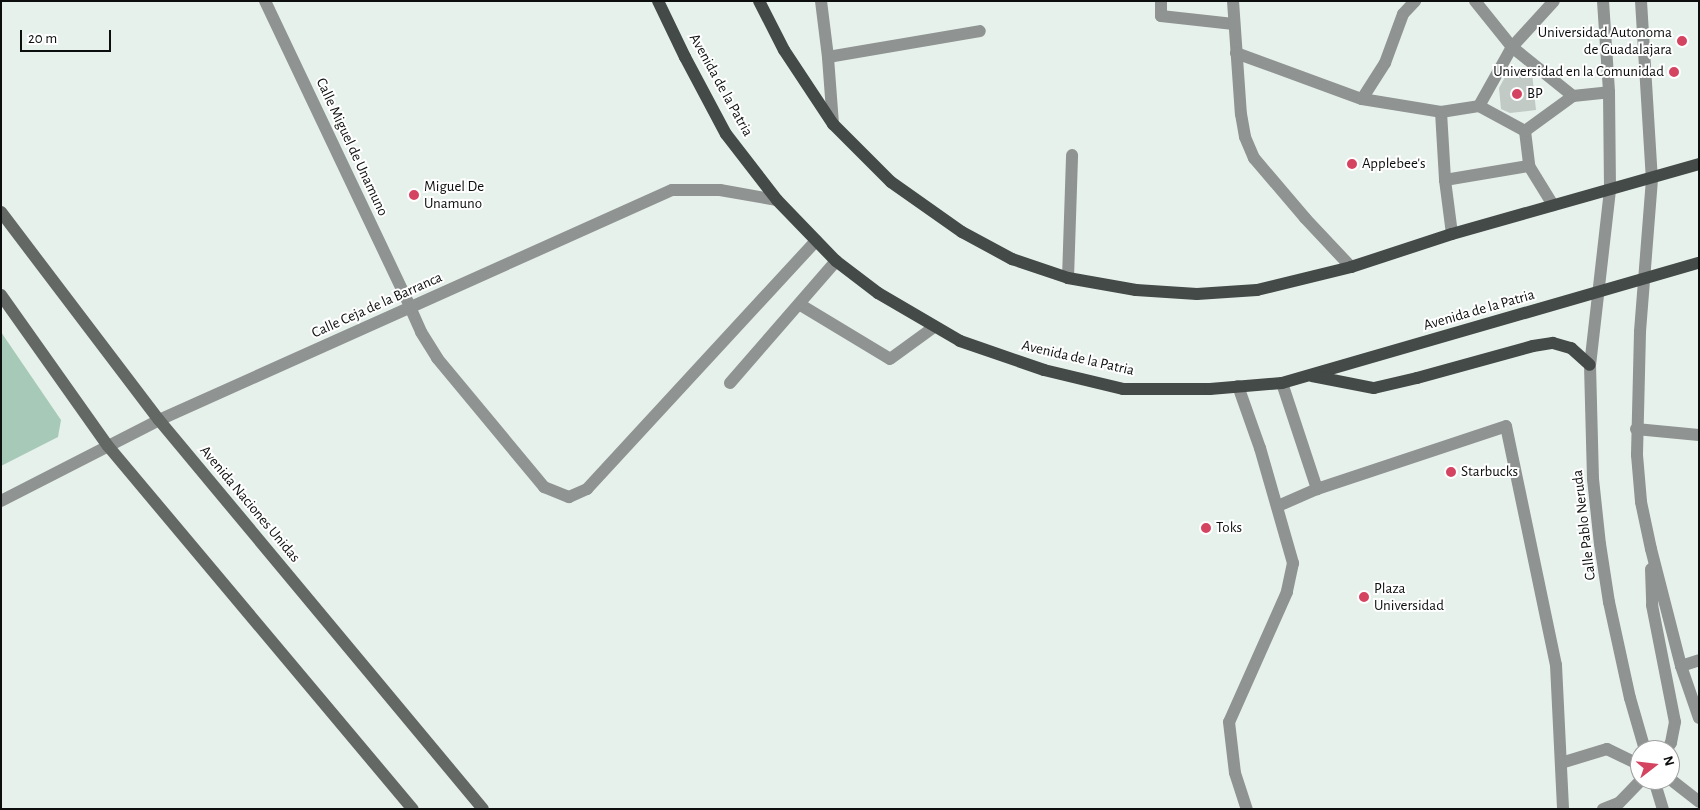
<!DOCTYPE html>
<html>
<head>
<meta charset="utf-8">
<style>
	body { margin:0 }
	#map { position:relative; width:1700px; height:810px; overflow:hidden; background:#e7f1ec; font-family:"Alegreya Sans",sans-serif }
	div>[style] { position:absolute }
	.green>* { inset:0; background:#a7cab8 }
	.building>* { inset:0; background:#c1cac5 }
	.lane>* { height:12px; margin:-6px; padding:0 6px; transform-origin:6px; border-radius:6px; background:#8f9391 }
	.street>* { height:12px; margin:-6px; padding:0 6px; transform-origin:6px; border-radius:6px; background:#8f9391 }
	.secondary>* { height:12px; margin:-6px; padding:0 6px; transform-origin:6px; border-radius:6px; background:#636865 }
	.primary>* { height:12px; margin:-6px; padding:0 6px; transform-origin:6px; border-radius:6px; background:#444a47 }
	.dots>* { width:14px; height:14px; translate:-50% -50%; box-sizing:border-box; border:2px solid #fff; border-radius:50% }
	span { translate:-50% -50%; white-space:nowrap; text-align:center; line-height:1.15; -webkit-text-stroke:4px #fff; paint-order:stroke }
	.poi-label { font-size:15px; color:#0c0f0d }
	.right { translate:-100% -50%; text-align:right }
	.left { translate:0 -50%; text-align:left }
	.street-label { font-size:15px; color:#0c0f0d }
	.frame { position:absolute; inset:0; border:2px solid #0c0f0d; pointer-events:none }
	.north { position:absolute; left:1630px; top:740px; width:50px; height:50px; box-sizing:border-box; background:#fff; border:1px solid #9e9f9e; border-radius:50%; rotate:74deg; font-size:14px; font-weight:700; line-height:20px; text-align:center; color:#0c0f0d }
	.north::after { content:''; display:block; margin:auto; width:18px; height:22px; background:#d44461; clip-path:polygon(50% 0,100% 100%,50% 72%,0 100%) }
	.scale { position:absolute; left:20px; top:30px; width:91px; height:22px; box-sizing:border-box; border:2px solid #0c0f0d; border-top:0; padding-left:6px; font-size:15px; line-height:18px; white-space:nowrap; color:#0c0f0d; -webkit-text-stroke:4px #fff; paint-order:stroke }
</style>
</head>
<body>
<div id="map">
	<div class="green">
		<div style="clip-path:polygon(1px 332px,61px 420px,58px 437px,1px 466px)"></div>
	</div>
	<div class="building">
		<div style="clip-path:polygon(1532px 73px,1536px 110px,1510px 113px,1501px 109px,1499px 88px,1505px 77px)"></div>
	</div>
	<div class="lane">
		<div style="left:821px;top:1px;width:56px;rotate:82.9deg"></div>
		<div style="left:1161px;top:1px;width:15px;rotate:90deg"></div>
		<div style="left:1161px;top:16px;width:73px;rotate:6.3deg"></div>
		<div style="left:1233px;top:1px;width:113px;rotate:86deg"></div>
		<div style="left:1241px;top:114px;width:23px;rotate:80deg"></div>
		<div style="left:1245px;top:137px;width:23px;rotate:67deg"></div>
		<div style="left:1254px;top:158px;width:79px;rotate:49.6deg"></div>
		<div style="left:1305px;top:218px;width:67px;rotate:46.8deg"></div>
		<div style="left:1475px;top:1px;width:59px;rotate:51.2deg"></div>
		<div style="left:1512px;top:47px;width:78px;rotate:38.8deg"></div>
		<div style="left:1573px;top:96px;width:36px;rotate:-6deg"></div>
		<div style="left:1236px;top:53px;width:134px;rotate:20.1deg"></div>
		<div style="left:1362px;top:99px;width:80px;rotate:9.3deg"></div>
		<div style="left:1441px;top:112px;width:68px;rotate:86.6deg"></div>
		<div style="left:1445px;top:180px;width:54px;rotate:82.6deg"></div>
		<div style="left:1362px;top:99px;width:43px;rotate:-57.4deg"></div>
		<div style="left:1385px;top:63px;width:52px;rotate:-69.8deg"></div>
		<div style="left:1403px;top:14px;width:18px;rotate:-47deg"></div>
		<div style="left:1479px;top:106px;width:68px;rotate:-60.8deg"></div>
		<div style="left:1512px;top:47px;width:62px;rotate:-47.6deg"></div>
		<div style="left:1441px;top:112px;width:38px;rotate:-9deg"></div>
		<div style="left:1479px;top:106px;width:52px;rotate:28.5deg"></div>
		<div style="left:1525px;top:131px;width:35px;rotate:83deg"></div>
		<div style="left:1529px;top:166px;width:46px;rotate:58.4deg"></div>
		<div style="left:833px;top:124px;width:67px;rotate:-94.3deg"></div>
		<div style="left:828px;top:57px;width:154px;rotate:-9.7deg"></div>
		<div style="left:1525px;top:131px;width:59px;rotate:-36.1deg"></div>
		<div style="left:1445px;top:180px;width:85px;rotate:-9.5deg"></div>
		<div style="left:1068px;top:278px;width:123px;rotate:-88.1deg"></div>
		<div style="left:799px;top:304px;width:106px;rotate:31.1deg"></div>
		<div style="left:890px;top:359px;width:54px;rotate:-36deg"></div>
		<div style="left:410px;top:307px;width:27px;rotate:66deg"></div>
		<div style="left:421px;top:332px;width:31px;rotate:58deg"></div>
		<div style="left:437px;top:358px;width:168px;rotate:50.3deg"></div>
		<div style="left:544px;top:487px;width:27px;rotate:22deg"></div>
		<div style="left:569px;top:497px;width:20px;rotate:-24deg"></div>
		<div style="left:587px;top:489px;width:338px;rotate:-47.3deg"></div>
		<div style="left:730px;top:383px;width:162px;rotate:-49deg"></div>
		<div style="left:1282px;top:383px;width:112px;rotate:71.7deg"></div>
		<div style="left:1238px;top:386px;width:66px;rotate:70.5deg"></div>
		<div style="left:1260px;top:448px;width:120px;rotate:74deg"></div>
		<div style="left:1293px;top:563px;width:30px;rotate:102deg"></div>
		<div style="left:1287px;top:592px;width:142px;rotate:114deg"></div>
		<div style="left:1229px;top:722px;width:51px;rotate:83.3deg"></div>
		<div style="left:1235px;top:773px;width:38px;rotate:72deg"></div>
		<div style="left:1636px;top:429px;width:63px;rotate:5.4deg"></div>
		<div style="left:1278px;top:506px;width:43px;rotate:-23.6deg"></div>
		<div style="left:1317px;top:489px;width:199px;rotate:-18.4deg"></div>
		<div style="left:1506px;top:426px;width:244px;rotate:78.2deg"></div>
		<div style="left:1556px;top:665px;width:144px;rotate:87.2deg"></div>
		<div style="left:1561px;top:763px;width:48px;rotate:-16.9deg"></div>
		<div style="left:1607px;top:749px;width:37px;rotate:26deg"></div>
		<div style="left:1603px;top:809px;width:17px;rotate:-21deg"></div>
		<div style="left:1619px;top:803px;width:32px;rotate:-46deg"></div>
	</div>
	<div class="street">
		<div style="left:265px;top:1px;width:339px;rotate:64.6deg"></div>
		<div style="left:1603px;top:1px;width:91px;rotate:86.2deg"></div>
		<div style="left:1609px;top:92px;width:98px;rotate:89.4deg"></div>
		<div style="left:1610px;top:190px;width:176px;rotate:96.5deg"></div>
		<div style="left:1590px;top:365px;width:114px;rotate:88.5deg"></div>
		<div style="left:1593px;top:479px;width:65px;rotate:83.9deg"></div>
		<div style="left:1600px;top:544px;width:59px;rotate:81.2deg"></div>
		<div style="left:1609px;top:602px;width:98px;rotate:77.7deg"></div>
		<div style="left:1630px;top:698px;width:54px;rotate:73.9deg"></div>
		<div style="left:1641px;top:1px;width:178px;rotate:86.5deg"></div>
		<div style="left:1652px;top:179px;width:153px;rotate:94.5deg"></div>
		<div style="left:1640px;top:332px;width:123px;rotate:91.4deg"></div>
		<div style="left:1637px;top:455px;width:47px;rotate:85.1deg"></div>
		<div style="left:1641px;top:502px;width:48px;rotate:78deg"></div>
		<div style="left:1651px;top:549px;width:121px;rotate:75.6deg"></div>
		<div style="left:1681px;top:666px;width:55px;rotate:70.9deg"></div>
		<div style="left:1px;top:501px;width:178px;rotate:-27.1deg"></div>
		<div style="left:159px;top:420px;width:562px;rotate:-24.15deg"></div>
		<div style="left:672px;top:190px;width:48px"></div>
		<div style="left:720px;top:190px;width:58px;rotate:10deg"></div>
		<div style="left:1651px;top:569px;width:36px;rotate:88deg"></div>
		<div style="left:1652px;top:605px;width:119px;rotate:78.9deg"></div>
		<div style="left:1675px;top:722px;width:21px;rotate:101deg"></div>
		<div style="left:1671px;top:743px;width:9px;rotate:126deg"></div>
		<div style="left:1681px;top:666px;width:19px;rotate:-18deg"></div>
		<div style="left:1670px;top:779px;width:37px;rotate:38deg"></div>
		<div style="left:1654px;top:780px;width:30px;rotate:73deg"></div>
	</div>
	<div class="secondary">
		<div style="left:1px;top:212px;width:261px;rotate:52.8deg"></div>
		<div style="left:159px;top:420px;width:506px;rotate:50.21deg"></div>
		<div style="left:1px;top:295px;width:185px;rotate:54.7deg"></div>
		<div style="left:108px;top:446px;width:474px;rotate:50deg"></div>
	</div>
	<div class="primary">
		<div style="left:658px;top:1px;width:62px;rotate:64.3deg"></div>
		<div style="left:685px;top:57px;width:87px;rotate:62deg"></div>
		<div style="left:726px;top:134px;width:83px;rotate:52.3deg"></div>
		<div style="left:777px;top:200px;width:85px;rotate:46deg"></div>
		<div style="left:836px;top:261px;width:53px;rotate:37.3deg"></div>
		<div style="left:878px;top:293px;width:95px;rotate:30.3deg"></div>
		<div style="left:960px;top:341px;width:89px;rotate:19deg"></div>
		<div style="left:1044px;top:370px;width:81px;rotate:13.5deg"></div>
		<div style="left:1123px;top:389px;width:87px"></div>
		<div style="left:1210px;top:389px;width:72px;rotate:-4.8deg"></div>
		<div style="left:1282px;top:383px;width:434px;rotate:-16.1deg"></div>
		<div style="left:759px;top:1px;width:55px;rotate:63deg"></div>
		<div style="left:784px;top:50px;width:89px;rotate:56.5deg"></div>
		<div style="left:833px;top:124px;width:82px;rotate:45deg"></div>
		<div style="left:891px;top:182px;width:87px;rotate:35.2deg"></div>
		<div style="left:962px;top:232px;width:57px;rotate:28.4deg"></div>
		<div style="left:1012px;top:259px;width:59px;rotate:18.7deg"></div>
		<div style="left:1068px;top:278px;width:69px;rotate:10deg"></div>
		<div style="left:1136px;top:290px;width:61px;rotate:3.8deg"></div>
		<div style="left:1197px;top:294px;width:60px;rotate:-3.8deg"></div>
		<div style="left:1257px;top:290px;width:97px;rotate:-13.7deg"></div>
		<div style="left:1351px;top:267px;width:106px;rotate:-18.1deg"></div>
		<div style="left:1452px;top:234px;width:257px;rotate:-15.8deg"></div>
		<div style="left:1312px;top:376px;width:63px;rotate:11deg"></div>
		<div style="left:1374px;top:388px;width:44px;rotate:-13.1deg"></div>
		<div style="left:1417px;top:378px;width:120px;rotate:-15.4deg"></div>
		<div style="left:1533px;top:346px;width:20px;rotate:-9deg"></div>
		<div style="left:1553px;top:343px;width:19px;rotate:16deg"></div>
		<div style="left:1571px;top:348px;width:25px;rotate:42deg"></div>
	</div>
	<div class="dots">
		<div style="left:1682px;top:41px;background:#d44461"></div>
		<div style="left:1674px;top:72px;background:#d44461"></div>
		<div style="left:1517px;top:94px;background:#d44461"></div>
		<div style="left:1352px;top:164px;background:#d44461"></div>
		<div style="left:414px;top:195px;background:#d44461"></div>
		<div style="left:1451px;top:472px;background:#d44461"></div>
		<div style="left:1206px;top:528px;background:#d44461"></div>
		<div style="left:1364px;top:597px;background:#d44461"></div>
	</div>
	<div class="poi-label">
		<span class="right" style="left:1672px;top:41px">Universidad Autonoma<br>de Guadalajara</span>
		<span class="right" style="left:1664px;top:72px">Universidad en la Comunidad</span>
		<span class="left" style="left:1527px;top:94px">BP</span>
		<span class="left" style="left:1362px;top:164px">Applebee's</span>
		<span class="left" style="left:424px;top:195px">Miguel De<br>Unamuno</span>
		<span class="left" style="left:1461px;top:472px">Starbucks</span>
		<span class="left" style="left:1216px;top:528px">Toks</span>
		<span class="left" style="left:1374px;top:597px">Plaza<br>Universidad</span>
	</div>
	<div class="street-label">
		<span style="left:721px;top:85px;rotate:61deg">Avenida de la Patria</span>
		<span style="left:352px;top:147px;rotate:65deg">Calle Miguel de Unamuno</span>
		<span style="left:377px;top:305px;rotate:-24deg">Calle Ceja de la Barranca</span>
		<span style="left:1479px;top:310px;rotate:-16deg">Avenida de la Patria</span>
		<span style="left:1078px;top:358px;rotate:13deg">Avenida de la Patria</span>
		<span style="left:250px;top:504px;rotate:50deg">Avenida Naciones Unidas</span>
		<span style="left:1584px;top:525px;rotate:-97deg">Calle Pablo Neruda</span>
	</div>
	<div class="frame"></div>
	<div class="north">N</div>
	<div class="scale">20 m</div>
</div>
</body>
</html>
